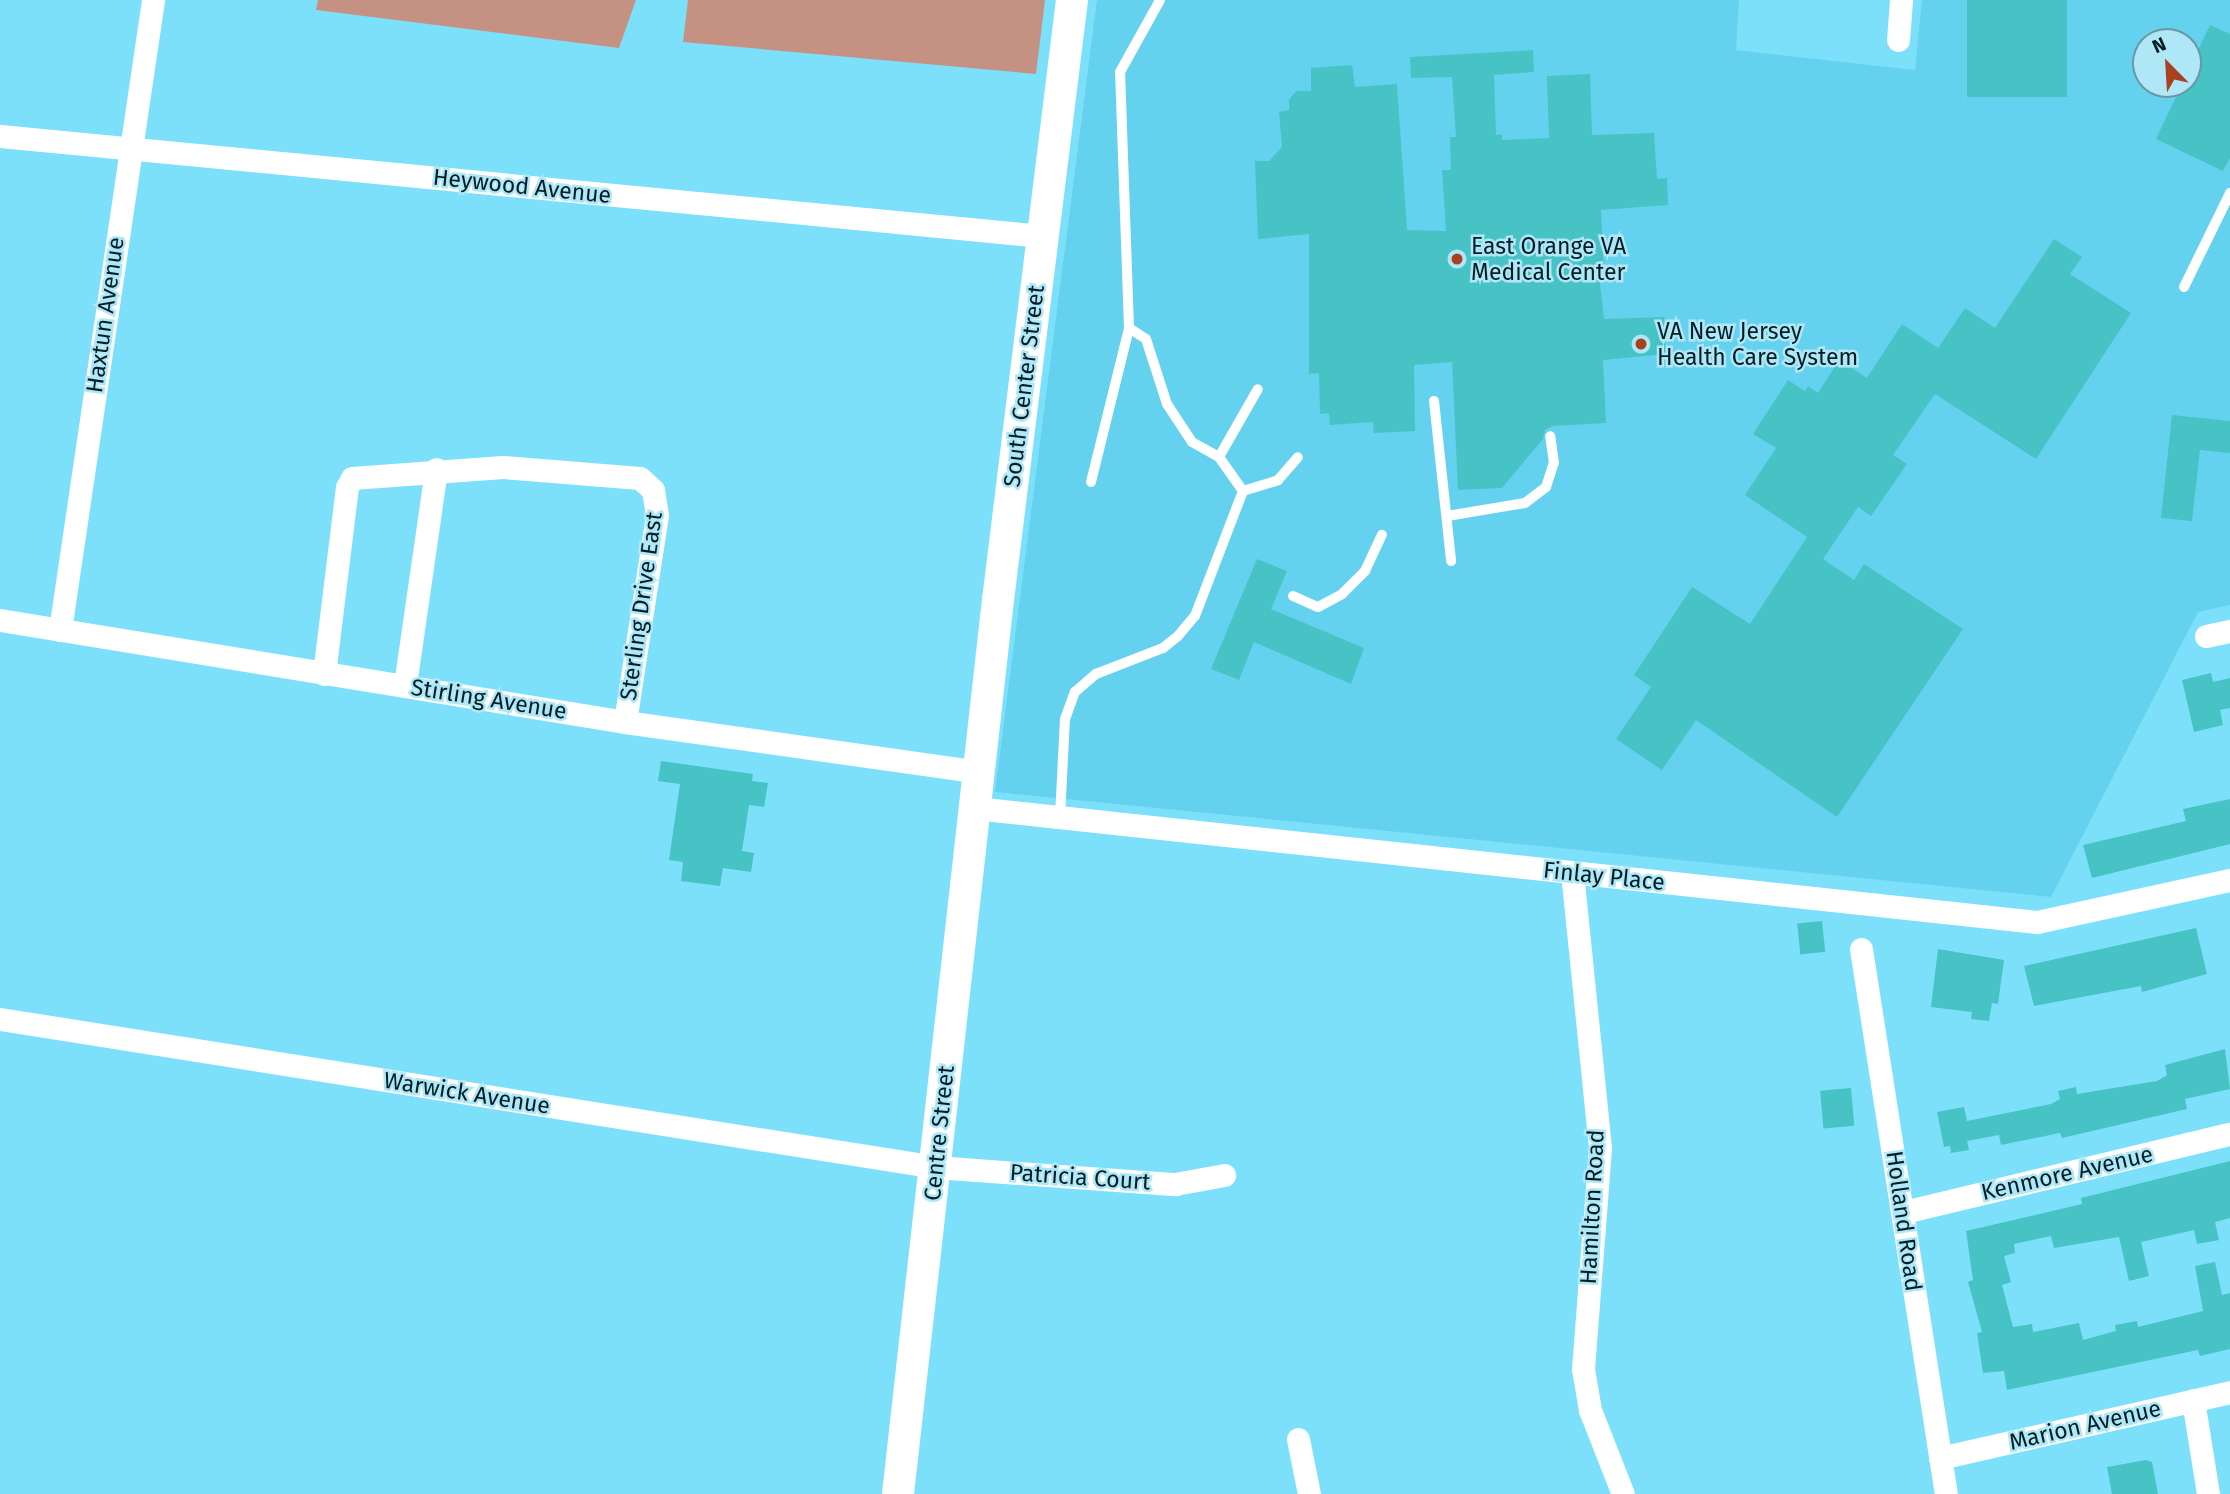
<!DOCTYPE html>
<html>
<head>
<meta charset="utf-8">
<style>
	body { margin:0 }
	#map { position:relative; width:2230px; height:1494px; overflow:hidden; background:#7ce0fb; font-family:"Fira Sans",sans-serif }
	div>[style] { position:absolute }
	.built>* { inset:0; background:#64d2ef }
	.green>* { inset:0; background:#c59182 }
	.building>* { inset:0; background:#47c3c6; transform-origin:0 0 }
	.lane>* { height:10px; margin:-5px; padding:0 5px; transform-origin:5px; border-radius:5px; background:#fff }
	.street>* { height:23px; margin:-11.5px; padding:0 11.5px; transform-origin:11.5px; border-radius:11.5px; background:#fff }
	.secondary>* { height:32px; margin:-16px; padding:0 16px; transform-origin:16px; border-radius:16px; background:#fff }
	.dots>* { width:19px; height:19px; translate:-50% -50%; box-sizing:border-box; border:4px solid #b0e7f7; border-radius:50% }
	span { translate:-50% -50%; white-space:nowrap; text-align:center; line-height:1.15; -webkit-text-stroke:5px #b0e7f7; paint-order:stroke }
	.street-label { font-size:23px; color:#001e26 }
	.poi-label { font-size:23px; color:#001e26 }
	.left { translate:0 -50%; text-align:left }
	.north { position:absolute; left:2132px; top:28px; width:70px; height:70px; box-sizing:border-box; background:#b0e7f7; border:2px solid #6a97a3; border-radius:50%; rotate:336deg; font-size:19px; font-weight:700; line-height:28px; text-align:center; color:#001e26 }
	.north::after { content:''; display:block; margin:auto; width:24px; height:32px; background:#a94121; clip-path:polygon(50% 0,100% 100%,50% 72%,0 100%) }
</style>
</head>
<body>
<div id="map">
	<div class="built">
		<div style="clip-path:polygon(evenodd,1097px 0,1739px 0,1736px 50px,1915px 70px,1922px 0,2230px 0,2230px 605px,2198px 612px,2051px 897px,995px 792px,1097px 0,2146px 42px,2188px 42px,2188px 84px,2146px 84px,2146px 42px)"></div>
	</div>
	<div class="green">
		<div style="clip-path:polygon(318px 0,636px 0,619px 48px,316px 10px)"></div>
		<div style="clip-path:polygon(688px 0,1045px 0,1036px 74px,683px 42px)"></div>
	</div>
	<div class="building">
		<div style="left:1967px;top:0;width:100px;height:97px"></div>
		<div style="clip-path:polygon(2210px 25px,2230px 34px,2230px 158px,2223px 171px,2156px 139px,2182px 84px,2188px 84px,2188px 71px)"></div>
		<div style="clip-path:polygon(1533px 50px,1534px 72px,1494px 75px,1496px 135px,1502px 134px,1502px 140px,1549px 138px,1547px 76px,1590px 74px,1592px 135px,1654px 133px,1657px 179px,1667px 178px,1668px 205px,1601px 210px,1604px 274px,1599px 275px,1604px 319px,1664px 317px,1666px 354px,1603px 360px,1606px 423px,1553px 426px,1545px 430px,1543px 439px,1502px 488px,1458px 490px,1452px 362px,1414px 365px,1415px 431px,1374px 433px,1373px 422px,1330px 425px,1329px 413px,1320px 414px,1319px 373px,1309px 374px,1309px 234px,1258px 239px,1255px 161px,1269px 161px,1282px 147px,1279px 112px,1289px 110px,1289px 100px,1296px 91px,1311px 91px,1311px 68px,1352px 65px,1355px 87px,1397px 84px,1407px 230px,1446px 231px,1442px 170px,1451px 170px,1450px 137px,1456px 137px,1452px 77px,1411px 78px,1410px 57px)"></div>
		<div style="clip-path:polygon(2054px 239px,2082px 257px,2070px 274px,2131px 313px,2036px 459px,1935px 394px,1893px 455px,1907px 464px,1871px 516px,1858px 507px,1823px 559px,1854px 580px,1864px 564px,1963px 629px,1837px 817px,1696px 720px,1662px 770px,1616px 739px,1651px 687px,1634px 675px,1692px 587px,1750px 624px,1807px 537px,1745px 495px,1776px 448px,1753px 434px,1788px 380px,1805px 391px,1808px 386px,1818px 393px,1839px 360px,1867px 378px,1902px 324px,1938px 348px,1965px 308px,1995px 328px)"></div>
		<div style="clip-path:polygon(2172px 415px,2230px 421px,2230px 453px,2200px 450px,2192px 521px,2161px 518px)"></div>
		<div style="clip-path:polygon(1257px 559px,1287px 571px,1271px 609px,1364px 648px,1351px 684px,1254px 642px,1239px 680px,1211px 669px)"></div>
		<div style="clip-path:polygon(2211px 673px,2213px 682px,2230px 678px,2230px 708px,2220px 710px,2223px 725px,2194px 732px,2182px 680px)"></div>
		<div style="clip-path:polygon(661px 761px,753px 774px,752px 781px,768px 783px,764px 807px,749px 805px,742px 851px,754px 853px,751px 872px,723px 868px,720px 886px,681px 881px,683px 862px,669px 860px,680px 784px,658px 781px)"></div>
		<div style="clip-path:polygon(2230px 799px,2230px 844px,2092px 878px,2083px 845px,2186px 821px,2183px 809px)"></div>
		<div style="left:1822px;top:921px;width:31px;height:25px;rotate:84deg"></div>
		<div style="clip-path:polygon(2196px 928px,2207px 974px,2142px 992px,2141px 986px,2034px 1006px,2024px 966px)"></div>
		<div style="clip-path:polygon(1938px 949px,2004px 960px,1998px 1004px,1992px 1003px,1989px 1021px,1971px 1019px,1972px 1012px,1931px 1007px)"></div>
		<div style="clip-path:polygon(2225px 1049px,2230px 1089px,2185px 1099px,2187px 1109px,2062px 1138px,2060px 1133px,2001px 1145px,1999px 1135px,1967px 1141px,1969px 1150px,1951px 1153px,1950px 1146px,1944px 1147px,1937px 1112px,1964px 1107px,1967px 1121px,2051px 1104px,2060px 1099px,2058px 1091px,2076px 1087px,2077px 1094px,2157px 1081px,2167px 1075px,2165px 1065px)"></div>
		<div style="left:1851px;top:1088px;width:38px;height:31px;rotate:85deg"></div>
		<div style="clip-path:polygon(2230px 1161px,2230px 1218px,2215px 1222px,2219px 1240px,2197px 1244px,2194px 1230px,2141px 1242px,2149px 1276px,2129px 1281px,2119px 1237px,2054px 1248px,2051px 1236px,2014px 1244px,2015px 1253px,2004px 1256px,2011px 1282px,2002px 1285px,2013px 1327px,2032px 1324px,2033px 1332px,2079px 1323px,2083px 1340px,2116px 1331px,2115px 1325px,2137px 1321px,2138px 1327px,2203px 1311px,2195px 1266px,2215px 1262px,2222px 1295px,2230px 1293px,2230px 1349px,2200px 1356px,2198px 1350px,2007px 1390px,2004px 1371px,1983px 1373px,1977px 1333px,1982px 1332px,1968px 1282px,1973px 1280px,1966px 1231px,2082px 1204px,2081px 1198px)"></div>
		<div style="clip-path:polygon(2146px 1460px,2152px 1462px,2158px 1494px,2112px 1494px,2107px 1467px)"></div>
	</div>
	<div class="lane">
		<div style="left:2184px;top:287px;width:105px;rotate:-63.9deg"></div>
		<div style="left:1129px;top:328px;width:256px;rotate:-92deg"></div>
		<div style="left:1120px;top:72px;width:82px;rotate:-60.9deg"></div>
		<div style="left:1434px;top:401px;width:161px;rotate:83.9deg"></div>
		<div style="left:1219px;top:457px;width:78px;rotate:-60.2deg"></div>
		<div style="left:1091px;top:482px;width:159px;rotate:-76.1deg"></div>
		<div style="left:1129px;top:328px;width:20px;rotate:33deg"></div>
		<div style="left:1146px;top:339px;width:68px;rotate:72.1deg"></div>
		<div style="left:1167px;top:404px;width:45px;rotate:56.7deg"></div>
		<div style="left:1192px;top:442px;width:31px;rotate:29deg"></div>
		<div style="left:1219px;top:457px;width:42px;rotate:54.8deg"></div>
		<div style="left:1447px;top:516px;width:79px;rotate:-9.5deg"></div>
		<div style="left:1525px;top:503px;width:26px;rotate:-37deg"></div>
		<div style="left:1546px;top:487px;width:25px;rotate:-72deg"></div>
		<div style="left:1554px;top:463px;width:27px;rotate:-98deg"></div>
		<div style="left:1293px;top:596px;width:27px;rotate:24deg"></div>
		<div style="left:1318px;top:607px;width:27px;rotate:-28deg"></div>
		<div style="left:1342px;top:594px;width:33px;rotate:-45deg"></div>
		<div style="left:1365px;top:571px;width:40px;rotate:-65deg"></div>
		<div style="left:1060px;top:817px;width:98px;rotate:-87.1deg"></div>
		<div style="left:1065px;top:719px;width:29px;rotate:-70deg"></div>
		<div style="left:1075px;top:692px;width:28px;rotate:-41deg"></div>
		<div style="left:1096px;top:674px;width:72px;rotate:-21.2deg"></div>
		<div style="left:1163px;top:648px;width:19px;rotate:-39deg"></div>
		<div style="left:1178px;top:636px;width:26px;rotate:-50deg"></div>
		<div style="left:1195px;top:616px;width:134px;rotate:-69deg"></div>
		<div style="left:1243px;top:491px;width:37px;rotate:-17deg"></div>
		<div style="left:1278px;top:480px;width:30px;rotate:-49deg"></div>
	</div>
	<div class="street">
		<div style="left:1898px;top:40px;width:40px;rotate:-85.7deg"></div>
		<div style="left:0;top:136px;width:1048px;rotate:5.48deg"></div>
		<div style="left:0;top:620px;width:633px;rotate:9.27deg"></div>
		<div style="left:625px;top:722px;width:358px;rotate:8deg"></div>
		<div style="left:60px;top:630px;width:637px;rotate:-81.6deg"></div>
		<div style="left:2206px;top:636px;width:25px;rotate:-12deg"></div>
		<div style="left:324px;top:674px;width:188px;rotate:-83deg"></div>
		<div style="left:347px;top:487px;width:10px;rotate:-61deg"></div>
		<div style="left:352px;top:478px;width:151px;rotate:-4.2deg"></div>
		<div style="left:503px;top:467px;width:137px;rotate:4.6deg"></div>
		<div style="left:640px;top:478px;width:18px;rotate:43deg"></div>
		<div style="left:653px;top:490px;width:25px;rotate:81deg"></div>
		<div style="left:657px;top:515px;width:209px;rotate:98.8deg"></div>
		<div style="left:405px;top:685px;width:218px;rotate:-81.8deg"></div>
		<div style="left:975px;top:808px;width:1068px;rotate:6.13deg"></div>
		<div style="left:2037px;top:922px;width:198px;rotate:-12.3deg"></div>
		<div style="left:1572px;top:872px;width:277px;rotate:84.2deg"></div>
		<div style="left:1600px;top:1148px;width:222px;rotate:94.4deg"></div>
		<div style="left:1583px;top:1369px;width:42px;rotate:80.3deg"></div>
		<div style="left:1590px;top:1410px;width:90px;rotate:68.6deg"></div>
		<div style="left:1861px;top:949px;width:552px;rotate:81.14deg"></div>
		<div style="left:0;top:1019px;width:947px;rotate:8.99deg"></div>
		<div style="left:935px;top:1167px;width:241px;rotate:4.1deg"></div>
		<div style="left:1175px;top:1184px;width:50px;rotate:-10.4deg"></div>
		<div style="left:1904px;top:1212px;width:335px;rotate:-13.5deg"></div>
		<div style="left:2193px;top:1400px;width:95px;rotate:80.9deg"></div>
		<div style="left:1298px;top:1439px;width:56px;rotate:78.7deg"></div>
		<div style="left:1940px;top:1458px;width:297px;rotate:-12.8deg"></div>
	</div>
	<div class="secondary">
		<div style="left:898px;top:1494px;width:900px;rotate:-83.62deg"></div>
		<div style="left:998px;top:600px;width:605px;rotate:-82.97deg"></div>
	</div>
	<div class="dots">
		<div style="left:1457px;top:259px;background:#a94121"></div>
		<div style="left:1641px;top:344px;background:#a94121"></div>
	</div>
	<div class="street-label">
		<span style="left:522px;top:186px;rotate:6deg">Heywood Avenue</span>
		<span style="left:105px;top:315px;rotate:-82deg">Haxtun Avenue</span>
		<span style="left:1024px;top:386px;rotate:-83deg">South Center Street</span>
		<span style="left:641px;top:606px;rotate:-82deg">Sterling Drive East</span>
		<span style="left:489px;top:699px;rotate:9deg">Stirling Avenue</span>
		<span style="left:1604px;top:876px;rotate:6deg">Finlay Place</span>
		<span style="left:467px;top:1093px;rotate:9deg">Warwick Avenue</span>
		<span style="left:939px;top:1133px;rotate:-84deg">Centre Street</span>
		<span style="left:2067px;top:1173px;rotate:-13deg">Kenmore Avenue</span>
		<span style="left:1080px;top:1177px;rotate:4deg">Patricia Court</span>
		<span style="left:1592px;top:1207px;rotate:-87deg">Hamilton Road</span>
		<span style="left:1904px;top:1221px;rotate:82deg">Holland Road</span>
		<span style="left:2085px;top:1425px;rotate:-13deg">Marion Avenue</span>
	</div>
	<div class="poi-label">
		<span class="left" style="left:1471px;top:259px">East Orange VA<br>Medical Center</span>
		<span class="left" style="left:1657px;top:344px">VA New Jersey<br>Health Care System</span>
	</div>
	<div class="north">N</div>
</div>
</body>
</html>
